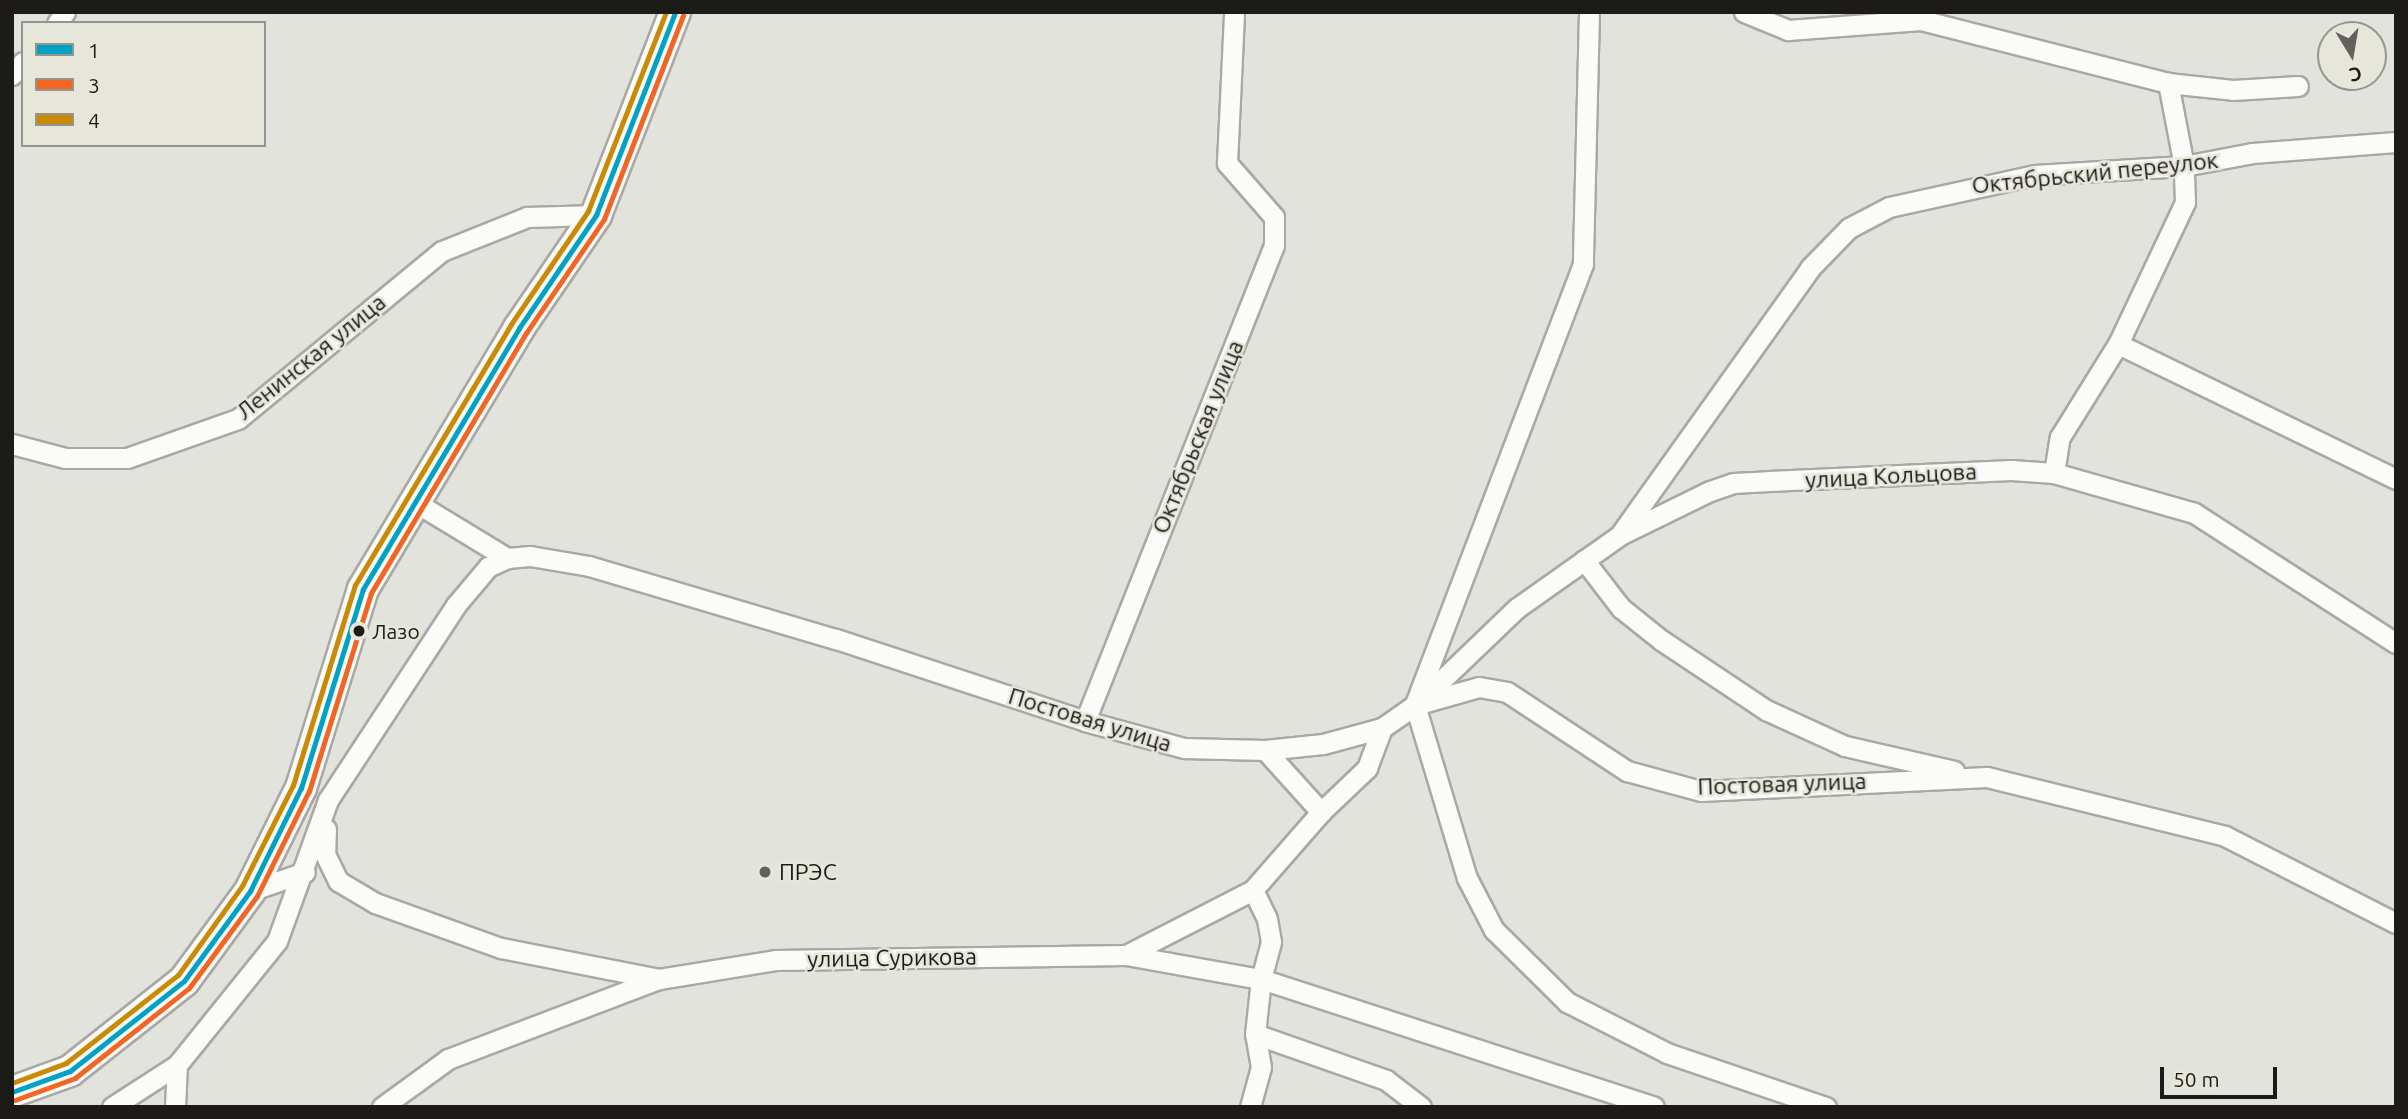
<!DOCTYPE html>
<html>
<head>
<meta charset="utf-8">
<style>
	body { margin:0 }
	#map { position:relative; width:2408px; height:1119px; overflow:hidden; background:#e3e3de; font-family:Ubuntu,sans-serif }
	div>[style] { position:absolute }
	.roads { filter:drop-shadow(2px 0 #a9a8a4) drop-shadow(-2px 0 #a9a8a4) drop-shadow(0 2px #a9a8a4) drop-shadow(0 -2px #a9a8a4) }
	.street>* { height:19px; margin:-9.5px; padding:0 9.5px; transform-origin:9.5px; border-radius:9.5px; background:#fbfbfa }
	.primary>* { height:30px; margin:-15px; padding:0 15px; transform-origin:15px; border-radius:15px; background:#fbfbfa }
	.bus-1>* { height:5px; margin:-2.5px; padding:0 2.5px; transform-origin:2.5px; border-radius:2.5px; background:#01a2c5 }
	.bus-2>* { height:5px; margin:-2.5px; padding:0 2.5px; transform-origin:2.5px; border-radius:2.5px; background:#f26522 }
	.bus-3>* { height:5px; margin:-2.5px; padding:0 2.5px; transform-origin:2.5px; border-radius:2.5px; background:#cb8a05 }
	.dots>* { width:19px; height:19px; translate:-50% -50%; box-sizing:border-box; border:4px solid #e6e6db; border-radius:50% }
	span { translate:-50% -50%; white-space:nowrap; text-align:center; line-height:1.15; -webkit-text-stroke:5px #e6e6db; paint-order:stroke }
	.bus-label { font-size:21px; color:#1c1b18 }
	.left { translate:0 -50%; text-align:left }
	.street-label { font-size:23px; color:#1c1b18 }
	.poi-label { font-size:23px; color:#1c1b18 }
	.frame { position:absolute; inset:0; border:14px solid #1c1b18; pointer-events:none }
	.legend { position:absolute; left:21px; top:21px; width:245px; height:126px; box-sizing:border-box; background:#e6e6db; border:2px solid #95958d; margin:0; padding:9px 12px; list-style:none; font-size:21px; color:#1c1b18 }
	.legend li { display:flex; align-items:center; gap:14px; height:35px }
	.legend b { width:35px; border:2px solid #95958d }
	.north { position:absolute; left:2317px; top:21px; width:70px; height:70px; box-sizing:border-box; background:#e6e6db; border:2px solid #95958d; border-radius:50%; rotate:169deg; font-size:19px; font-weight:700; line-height:28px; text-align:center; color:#1c1b18 }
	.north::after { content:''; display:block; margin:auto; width:24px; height:32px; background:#62615d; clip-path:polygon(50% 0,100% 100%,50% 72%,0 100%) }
	.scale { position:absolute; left:2160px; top:1067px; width:117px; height:32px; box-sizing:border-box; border:4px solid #1c1b18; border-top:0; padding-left:9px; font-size:21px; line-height:24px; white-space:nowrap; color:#1c1b18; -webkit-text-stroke:5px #e6e6db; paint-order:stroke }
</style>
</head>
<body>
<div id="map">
	<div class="roads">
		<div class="street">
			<div style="left:1589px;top:12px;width:252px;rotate:91.4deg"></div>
			<div style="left:1583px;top:264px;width:472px;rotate:110.9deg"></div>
			<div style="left:1415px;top:705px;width:181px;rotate:73.3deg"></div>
			<div style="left:1467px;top:878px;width:59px;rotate:62.6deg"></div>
			<div style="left:1494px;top:930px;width:103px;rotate:44.6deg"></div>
			<div style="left:1567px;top:1002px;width:112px;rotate:27deg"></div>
			<div style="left:1667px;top:1053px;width:168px;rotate:18.8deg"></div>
			<div style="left:1744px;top:12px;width:48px;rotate:22.2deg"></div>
			<div style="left:1788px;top:30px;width:133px;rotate:-4.3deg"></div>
			<div style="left:1921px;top:20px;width:255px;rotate:14.3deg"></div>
			<div style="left:2168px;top:83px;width:65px;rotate:6.1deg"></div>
			<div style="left:2233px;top:90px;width:65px;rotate:-3.5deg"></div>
			<div style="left:57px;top:23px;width:14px;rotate:-54deg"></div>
			<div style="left:12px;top:75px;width:17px;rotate:-50deg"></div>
			<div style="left:2118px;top:344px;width:309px;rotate:25.9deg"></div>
			<div style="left:12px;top:444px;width:55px;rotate:14.8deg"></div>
			<div style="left:65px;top:458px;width:62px"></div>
			<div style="left:127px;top:458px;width:118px;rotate:-19.4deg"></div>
			<div style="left:238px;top:419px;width:264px;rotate:-39.5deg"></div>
			<div style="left:442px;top:251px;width:92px;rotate:-21.8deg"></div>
			<div style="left:527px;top:217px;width:69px;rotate:-1.7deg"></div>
			<div style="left:2054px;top:473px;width:36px;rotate:-81deg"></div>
			<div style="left:2060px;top:437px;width:110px;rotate:-58.1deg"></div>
			<div style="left:2118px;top:344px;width:157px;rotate:-64.7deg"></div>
			<div style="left:2185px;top:202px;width:36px;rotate:-92deg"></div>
			<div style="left:2184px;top:166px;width:85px;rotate:-100.9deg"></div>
			<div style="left:415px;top:502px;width:108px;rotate:31.3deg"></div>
			<div style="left:1622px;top:532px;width:324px;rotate:-54.5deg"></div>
			<div style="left:1810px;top:268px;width:56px;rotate:-45.7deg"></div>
			<div style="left:1849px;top:228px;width:45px;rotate:-27.7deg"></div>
			<div style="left:1889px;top:207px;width:148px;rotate:-12.4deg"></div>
			<div style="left:2034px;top:175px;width:150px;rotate:-3.4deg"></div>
			<div style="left:2184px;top:166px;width:69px;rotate:-10.8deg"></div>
			<div style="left:2252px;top:153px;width:144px;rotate:-4.4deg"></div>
			<div style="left:1584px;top:560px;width:61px;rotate:52.4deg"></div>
			<div style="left:1621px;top:608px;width:51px;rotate:38.7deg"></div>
			<div style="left:1661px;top:640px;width:126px;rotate:33.7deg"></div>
			<div style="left:1766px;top:710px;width:87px;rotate:24.5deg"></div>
			<div style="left:1845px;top:746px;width:112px;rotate:12.9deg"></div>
			<div style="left:1421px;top:700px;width:133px;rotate:-43.8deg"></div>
			<div style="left:1517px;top:608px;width:126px;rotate:-35.3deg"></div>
			<div style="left:1620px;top:535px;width:100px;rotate:-26.1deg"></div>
			<div style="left:1710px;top:491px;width:24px;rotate:-19deg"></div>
			<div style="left:1733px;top:483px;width:36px;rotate:-3deg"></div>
			<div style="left:1769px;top:481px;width:242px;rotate:-2.6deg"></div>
			<div style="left:2011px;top:470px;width:43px;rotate:4deg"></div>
			<div style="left:2054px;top:473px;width:146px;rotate:15.9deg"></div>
			<div style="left:2194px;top:513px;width:240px;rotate:32.8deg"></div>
			<div style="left:1085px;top:721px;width:512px;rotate:-68.34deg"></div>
			<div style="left:1274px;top:245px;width:28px;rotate:-90deg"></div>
			<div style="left:1274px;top:217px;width:72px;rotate:-131deg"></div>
			<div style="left:1227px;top:163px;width:151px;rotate:-87.3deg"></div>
			<div style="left:1265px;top:750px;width:84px;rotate:47.9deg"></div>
			<div style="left:1321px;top:812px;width:103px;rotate:131.1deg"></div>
			<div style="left:1253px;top:890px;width:32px;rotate:64deg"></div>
			<div style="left:1267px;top:919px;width:23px;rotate:80deg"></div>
			<div style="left:1271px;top:942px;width:38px;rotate:105deg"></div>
			<div style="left:1261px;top:979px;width:413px;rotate:18deg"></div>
			<div style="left:1321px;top:812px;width:64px;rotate:-43.7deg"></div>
			<div style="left:1367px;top:768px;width:43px;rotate:-69.4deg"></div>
			<div style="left:326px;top:829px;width:25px;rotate:92deg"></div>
			<div style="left:325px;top:854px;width:30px;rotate:64deg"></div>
			<div style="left:338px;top:881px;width:43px;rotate:30.7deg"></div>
			<div style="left:375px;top:903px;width:134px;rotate:19.7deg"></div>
			<div style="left:501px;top:948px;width:161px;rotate:11.1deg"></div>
			<div style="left:1253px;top:890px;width:143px;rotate:152.9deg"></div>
			<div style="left:1126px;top:955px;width:137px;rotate:10.1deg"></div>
			<div style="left:1261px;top:979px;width:55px;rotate:96.2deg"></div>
			<div style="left:1255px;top:1034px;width:139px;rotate:19.3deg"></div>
			<div style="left:1386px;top:1080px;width:44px;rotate:37.6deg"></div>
			<div style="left:250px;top:891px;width:58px;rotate:-19.1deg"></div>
			<div style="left:112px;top:1107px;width:77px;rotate:-32.9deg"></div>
			<div style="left:175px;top:1107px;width:42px;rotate:-87.3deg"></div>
			<div style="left:177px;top:1065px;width:159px;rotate:-51.1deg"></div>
			<div style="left:277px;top:941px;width:150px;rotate:-70.1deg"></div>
			<div style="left:328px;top:800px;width:233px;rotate:-56.7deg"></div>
			<div style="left:456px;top:605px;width:50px;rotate:-49.9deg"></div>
			<div style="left:488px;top:567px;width:21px;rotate:-25deg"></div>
			<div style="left:507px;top:558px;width:23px;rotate:-5deg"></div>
			<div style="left:530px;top:556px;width:60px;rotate:9.6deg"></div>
			<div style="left:589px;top:566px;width:258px;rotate:16.5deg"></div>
			<div style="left:836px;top:639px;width:262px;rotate:18.2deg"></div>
			<div style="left:1085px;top:721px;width:103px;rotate:15.3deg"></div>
			<div style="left:1184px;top:748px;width:81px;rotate:1.4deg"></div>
			<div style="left:1265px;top:750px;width:58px;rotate:-5.9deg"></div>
			<div style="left:1323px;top:744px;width:61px;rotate:-15.2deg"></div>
			<div style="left:1382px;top:728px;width:40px;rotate:-34.9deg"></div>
			<div style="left:1415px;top:705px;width:66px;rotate:-15.7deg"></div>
			<div style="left:1479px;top:687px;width:28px;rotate:10deg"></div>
			<div style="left:1507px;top:692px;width:144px;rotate:33.4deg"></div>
			<div style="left:1627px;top:771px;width:77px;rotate:15.1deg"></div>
			<div style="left:1701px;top:791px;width:286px;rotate:-2.8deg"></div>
			<div style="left:1987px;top:777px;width:245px;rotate:13.9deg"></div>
			<div style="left:2225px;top:836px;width:192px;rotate:27deg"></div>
			<div style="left:382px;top:1107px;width:82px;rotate:-36deg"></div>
			<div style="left:448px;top:1059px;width:226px;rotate:-20.8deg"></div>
			<div style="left:659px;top:979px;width:119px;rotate:-9.2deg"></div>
			<div style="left:776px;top:960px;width:350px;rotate:-0.8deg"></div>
			<div style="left:1250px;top:1107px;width:41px;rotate:-74.6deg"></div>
			<div style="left:1261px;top:1067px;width:34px;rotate:-100deg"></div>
		</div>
		<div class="primary">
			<div style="left:12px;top:1092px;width:62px;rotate:-19.9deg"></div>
			<div style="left:70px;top:1071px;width:145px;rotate:-38.3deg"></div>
			<div style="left:184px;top:981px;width:112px;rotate:-53.7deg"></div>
			<div style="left:250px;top:891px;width:115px;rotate:-63.7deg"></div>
			<div style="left:301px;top:788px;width:208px;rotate:-72.7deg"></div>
			<div style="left:363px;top:589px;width:304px;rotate:-59.1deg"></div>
			<div style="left:519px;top:328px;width:137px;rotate:-55.7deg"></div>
			<div style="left:596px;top:215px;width:218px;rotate:-68.7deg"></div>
		</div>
	</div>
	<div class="bus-1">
		<div style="left:12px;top:1092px;width:62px;rotate:-19.9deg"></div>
		<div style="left:70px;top:1071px;width:145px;rotate:-38.3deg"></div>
		<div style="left:184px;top:981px;width:112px;rotate:-53.7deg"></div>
		<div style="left:250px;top:891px;width:115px;rotate:-63.7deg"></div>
		<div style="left:301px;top:788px;width:208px;rotate:-72.7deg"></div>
		<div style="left:363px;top:589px;width:304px;rotate:-59.1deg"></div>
		<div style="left:519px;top:328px;width:137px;rotate:-55.7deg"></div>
		<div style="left:596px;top:215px;width:218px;rotate:-68.7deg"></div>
	</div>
	<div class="bus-2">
		<div style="left:15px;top:1100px;width:64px;rotate:-20.1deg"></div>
		<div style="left:75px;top:1078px;width:145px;rotate:-38.3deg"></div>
		<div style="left:189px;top:988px;width:114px;rotate:-53.5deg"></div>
		<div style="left:257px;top:896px;width:117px;rotate:-63.7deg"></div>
		<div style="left:309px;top:791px;width:207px;rotate:-72.6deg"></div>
		<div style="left:371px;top:593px;width:303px;rotate:-59.2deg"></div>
		<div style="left:526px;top:333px;width:138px;rotate:-55.6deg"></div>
		<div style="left:604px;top:219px;width:219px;rotate:-68.8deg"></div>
	</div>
	<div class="bus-3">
		<div style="left:12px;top:1083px;width:58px;rotate:-20.3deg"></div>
		<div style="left:66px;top:1063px;width:142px;rotate:-38.2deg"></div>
		<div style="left:178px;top:975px;width:110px;rotate:-54.3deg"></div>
		<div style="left:242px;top:886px;width:113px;rotate:-63.2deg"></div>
		<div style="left:293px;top:785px;width:209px;rotate:-72.8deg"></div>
		<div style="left:355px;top:585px;width:304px;rotate:-59.1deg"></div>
		<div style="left:511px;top:324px;width:137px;rotate:-55.7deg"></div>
		<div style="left:588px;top:211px;width:214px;rotate:-68.6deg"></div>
	</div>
	<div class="dots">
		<div style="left:359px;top:631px;background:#1c1b18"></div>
		<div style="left:765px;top:872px;background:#62615d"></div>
	</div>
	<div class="bus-label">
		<span class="left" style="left:372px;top:631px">Лазо</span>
	</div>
	<div class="street-label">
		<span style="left:2095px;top:173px;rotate:-6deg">Октябрьский переулок</span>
		<span style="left:311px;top:357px;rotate:-39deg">Ленинская улица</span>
		<span style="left:1198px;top:437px;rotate:-68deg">Октябрьская улица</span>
		<span style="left:1891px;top:476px;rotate:-3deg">улица Кольцова</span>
		<span style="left:1090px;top:720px;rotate:17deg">Постовая улица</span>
		<span style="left:1782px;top:784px;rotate:-2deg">Постовая улица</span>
		<span style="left:892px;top:958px;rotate:-1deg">улица Сурикова</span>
	</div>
	<div class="poi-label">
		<span class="left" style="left:779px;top:872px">ПРЭС</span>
	</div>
	<div class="frame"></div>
	<ul class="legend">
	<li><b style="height:9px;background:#01a2c5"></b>1</li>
	<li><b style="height:9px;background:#f26522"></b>3</li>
	<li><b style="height:9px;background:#cb8a05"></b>4</li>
	</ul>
	<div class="north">С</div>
	<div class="scale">50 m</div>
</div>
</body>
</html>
